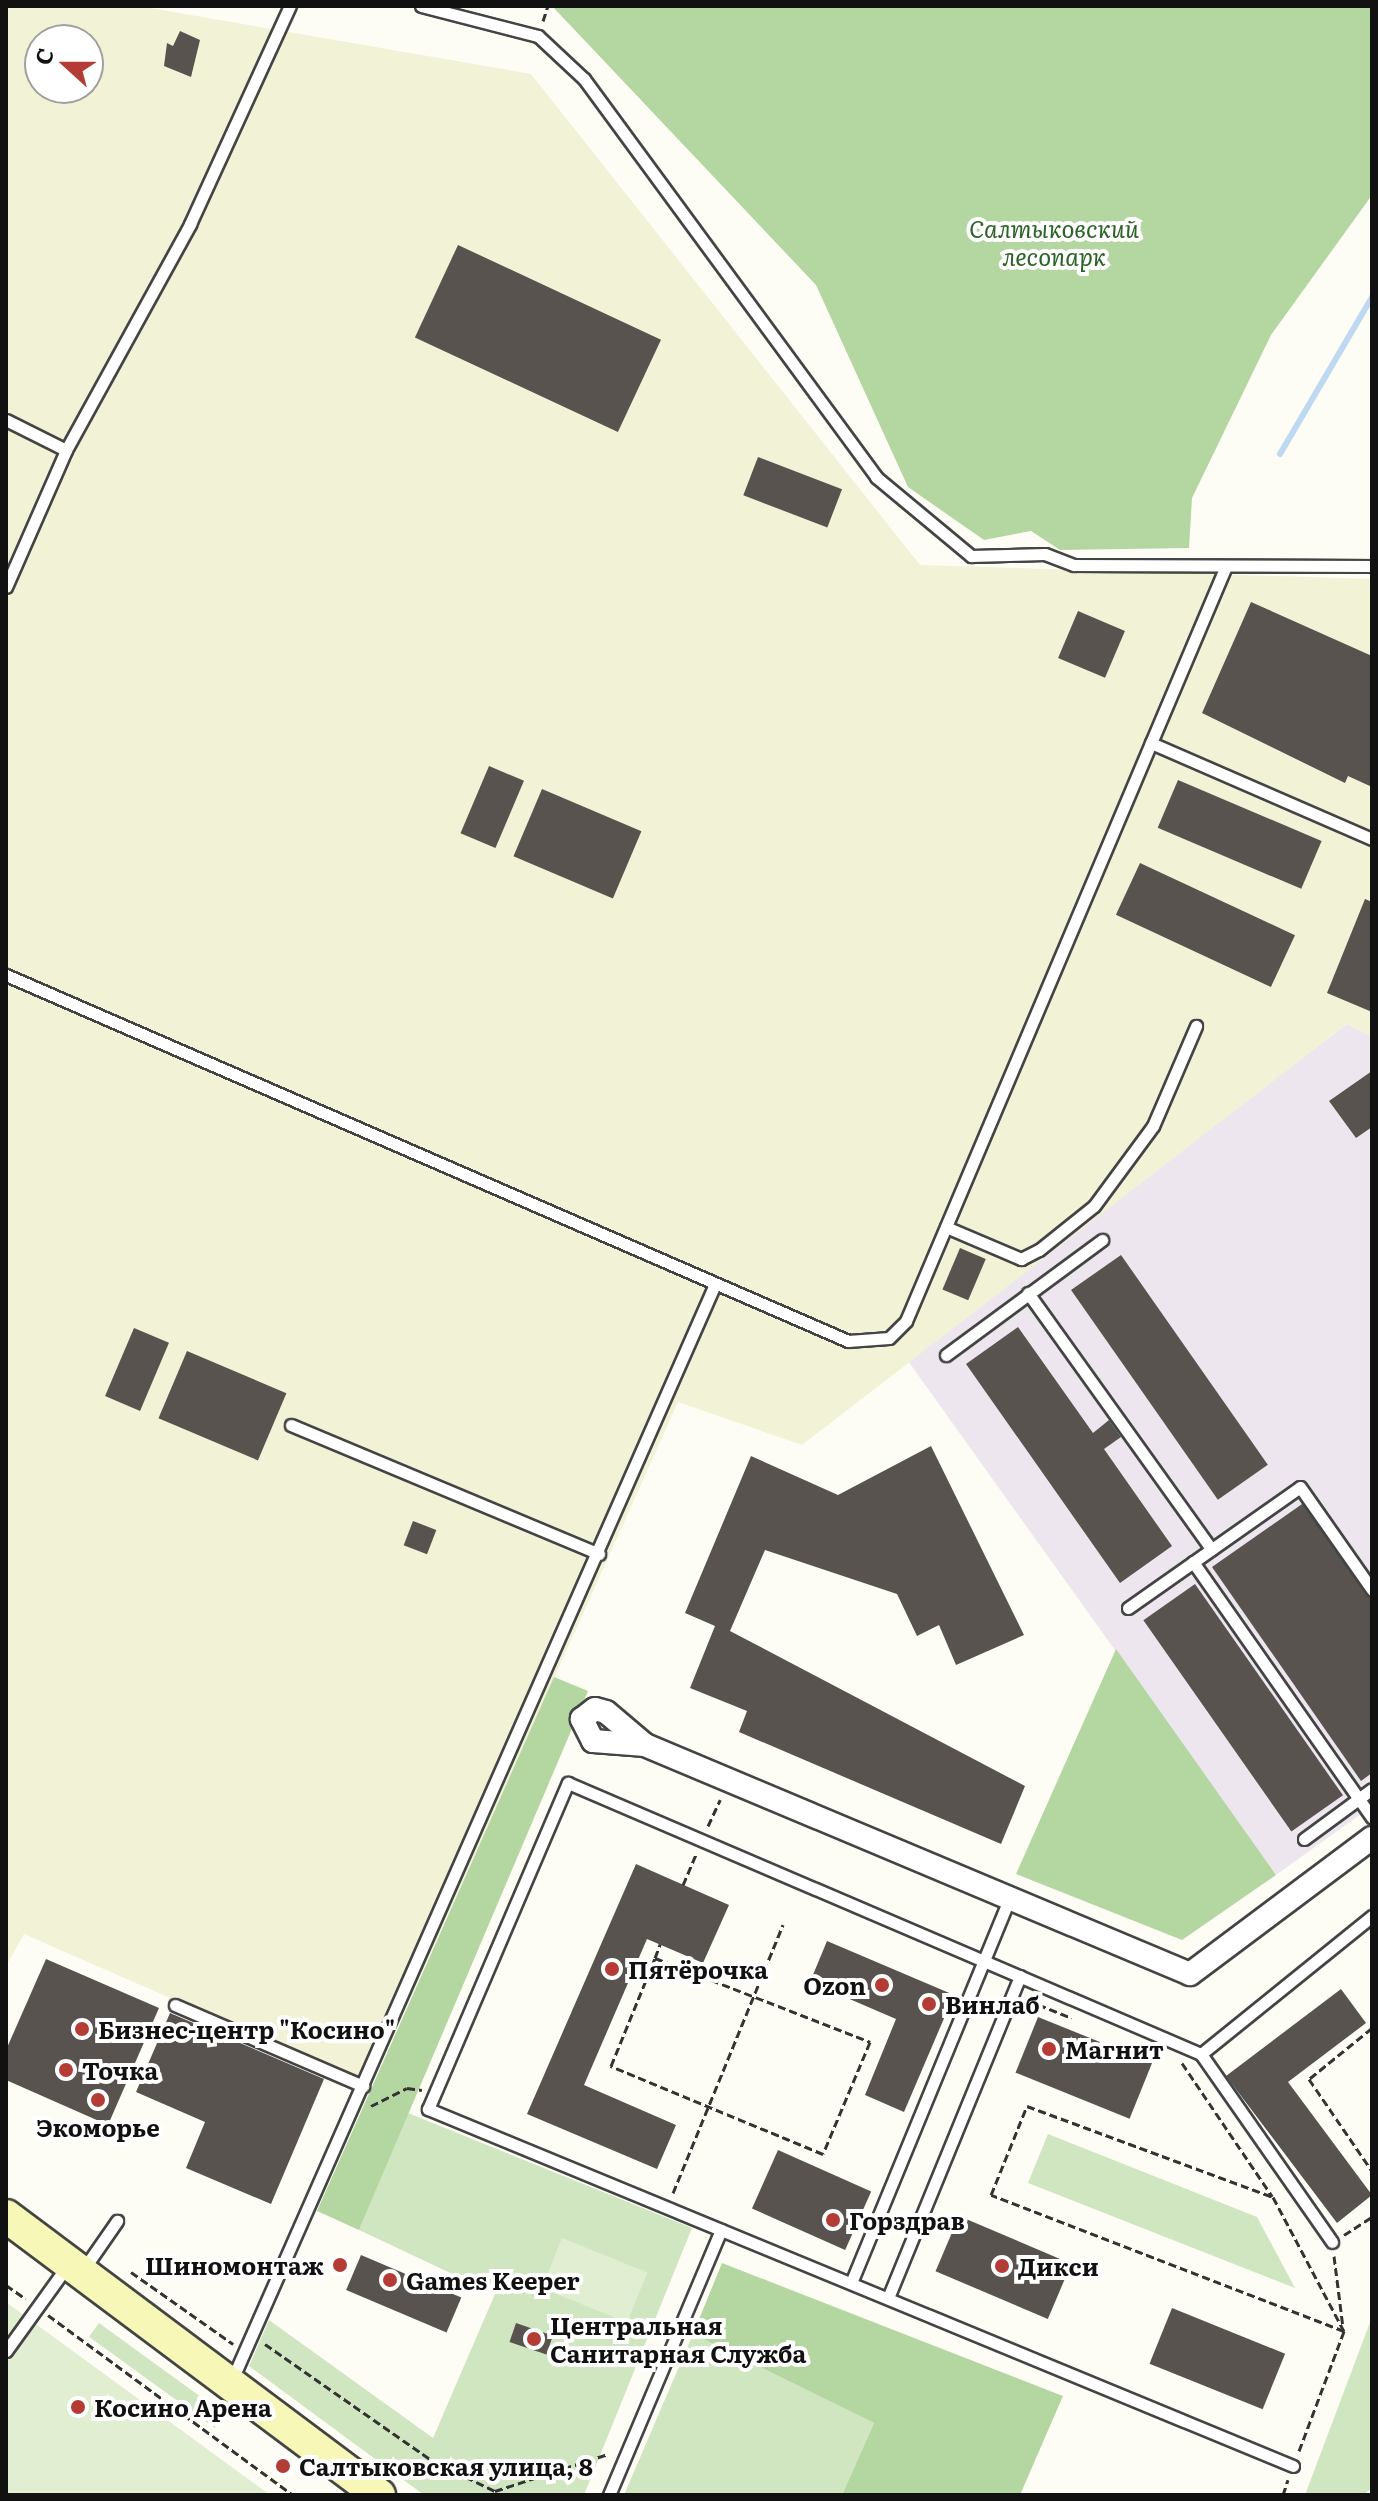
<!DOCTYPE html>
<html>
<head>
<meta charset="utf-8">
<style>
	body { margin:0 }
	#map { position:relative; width:1378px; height:2501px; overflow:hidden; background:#fefdf5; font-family:Literata,serif }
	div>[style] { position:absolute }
	.industrial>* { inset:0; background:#eee6ee }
	.farmland>* { inset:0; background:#f2f2d7 }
	.green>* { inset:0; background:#d0e6c1; transform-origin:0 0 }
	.forest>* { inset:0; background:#b4d6a1 }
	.pitch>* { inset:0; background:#e1eed2; transform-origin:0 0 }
	.stream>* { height:6px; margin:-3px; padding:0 3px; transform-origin:3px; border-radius:3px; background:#bed9f1 }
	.building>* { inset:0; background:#58534e; transform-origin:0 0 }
	.path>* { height:3px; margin-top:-1.5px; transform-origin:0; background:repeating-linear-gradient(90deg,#333 0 8px,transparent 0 12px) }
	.roads { filter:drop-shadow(2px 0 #444) drop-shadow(-2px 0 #444) drop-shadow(0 2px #444) drop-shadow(0 -2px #444) }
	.lane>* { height:11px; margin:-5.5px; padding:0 5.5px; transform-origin:5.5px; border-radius:5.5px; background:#fff }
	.street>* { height:22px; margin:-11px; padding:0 11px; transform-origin:11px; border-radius:11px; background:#fff }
	.secondary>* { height:32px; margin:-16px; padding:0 16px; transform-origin:16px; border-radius:16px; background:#f7f7b7 }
	.dots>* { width:22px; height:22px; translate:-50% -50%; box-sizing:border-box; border:4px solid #fff; border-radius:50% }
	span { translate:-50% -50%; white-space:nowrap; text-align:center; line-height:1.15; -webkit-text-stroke:8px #fff; paint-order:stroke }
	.park-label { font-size:24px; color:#2c6326; font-style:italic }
	.poi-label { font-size:24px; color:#111; font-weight:700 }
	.left { translate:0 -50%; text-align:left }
	.right { translate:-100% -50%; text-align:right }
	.frame { position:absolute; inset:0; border:8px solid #111; pointer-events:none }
	.north { position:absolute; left:24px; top:24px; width:80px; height:80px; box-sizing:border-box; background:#fff; border:2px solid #a0a0a0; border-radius:50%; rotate:291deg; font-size:22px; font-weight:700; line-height:32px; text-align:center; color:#111 }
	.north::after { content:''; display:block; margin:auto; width:28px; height:36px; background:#b43c35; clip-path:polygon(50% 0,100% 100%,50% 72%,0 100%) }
</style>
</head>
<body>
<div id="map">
	<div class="industrial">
		<div style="clip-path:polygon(1347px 1024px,1372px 1037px,1372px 1806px,1276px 1875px,908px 1361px)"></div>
	</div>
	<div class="farmland">
		<div style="clip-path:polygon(evenodd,6px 6px,139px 6px,531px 74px,920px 565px,1372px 579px,1372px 1037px,1347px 1024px,802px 1445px,678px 1402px,371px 2086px,24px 1934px,6px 1966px,6px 6px,40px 40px,88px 40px,88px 88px,40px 88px,40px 40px)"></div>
	</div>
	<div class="green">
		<div style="clip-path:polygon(408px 2113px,692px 2228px,584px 2495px,424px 2495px,249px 2366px,269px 2320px,433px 2438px,495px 2294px,359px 2230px)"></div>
		<div style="clip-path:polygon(1048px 2134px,1257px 2217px,1295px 2288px,1028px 2183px)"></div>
		<div style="clip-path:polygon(1372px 2317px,1372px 2488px,1363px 2495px,1305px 2495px)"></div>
		<div style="left:99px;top:2323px;width:155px;height:17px;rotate:36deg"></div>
		<div style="clip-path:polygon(693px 2334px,874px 2423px,842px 2495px,624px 2495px)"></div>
	</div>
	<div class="forest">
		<div style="clip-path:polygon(552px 6px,1372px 6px,1372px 195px,1271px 335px,1192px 498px,1189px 548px,1060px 550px,1031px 531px,984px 540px,908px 487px,816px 285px)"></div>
		<div style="clip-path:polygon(1116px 1649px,1276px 1875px,1182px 1940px,1016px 1874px)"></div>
		<div style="clip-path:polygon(554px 1677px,588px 1691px,359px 2230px,317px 2211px)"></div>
		<div style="clip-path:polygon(722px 2263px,1063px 2396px,1020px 2495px,842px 2495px,874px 2423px,693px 2334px)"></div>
	</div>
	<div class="pitch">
		<div style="left:562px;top:2238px;width:92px;height:54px;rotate:22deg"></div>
		<div style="clip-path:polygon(6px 2302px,29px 2319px,270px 2495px,6px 2495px)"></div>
	</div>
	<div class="stream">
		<div style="left:1280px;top:454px;width:182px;rotate:-59.6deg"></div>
	</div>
	<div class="building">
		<div style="clip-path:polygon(180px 31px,200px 40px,191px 77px,164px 66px,167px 43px,173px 46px)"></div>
		<div style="left:458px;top:245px;width:224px;height:102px;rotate:25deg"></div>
		<div style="left:758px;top:457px;width:90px;height:41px;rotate:21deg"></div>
		<div style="clip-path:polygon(1251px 602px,1372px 656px,1372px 787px,1348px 776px,1345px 783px,1202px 713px)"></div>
		<div style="left:1078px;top:611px;width:51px;height:51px;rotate:23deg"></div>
		<div style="left:489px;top:766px;width:38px;height:73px;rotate:23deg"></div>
		<div style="left:1178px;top:780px;width:156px;height:52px;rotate:23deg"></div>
		<div style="left:542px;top:789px;width:108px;height:73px;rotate:23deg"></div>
		<div style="left:1140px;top:863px;width:171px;height:57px;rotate:25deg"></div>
		<div style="clip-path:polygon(1365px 899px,1372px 902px,1372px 1012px,1327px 993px)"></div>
		<div style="clip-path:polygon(1372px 1071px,1372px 1127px,1356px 1138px,1329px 1101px)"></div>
		<div style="left:960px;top:1248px;width:28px;height:45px;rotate:23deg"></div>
		<div style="left:1121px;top:1255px;width:256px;height:61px;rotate:55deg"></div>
		<div style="clip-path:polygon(1018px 1327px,1093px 1433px,1109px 1420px,1121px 1437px,1104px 1449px,1172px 1546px,1120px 1583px,966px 1364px)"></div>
		<div style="left:134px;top:1328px;width:38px;height:74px;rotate:23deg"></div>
		<div style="left:187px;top:1351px;width:108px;height:73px;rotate:23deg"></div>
		<div style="clip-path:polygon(931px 1446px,1024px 1635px,956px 1665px,939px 1625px,917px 1636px,897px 1594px,765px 1550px,730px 1631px,1025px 1786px,1001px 1844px,739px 1732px,747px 1711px,690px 1688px,715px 1626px,685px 1613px,751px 1456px,838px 1495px)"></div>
		<div style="clip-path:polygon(1305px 1502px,1372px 1599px,1372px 1773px,1361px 1781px,1212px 1567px)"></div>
		<div style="left:413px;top:1521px;width:25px;height:26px;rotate:21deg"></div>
		<div style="left:1195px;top:1584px;width:258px;height:63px;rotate:55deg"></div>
		<div style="clip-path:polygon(636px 1864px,729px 1905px,703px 1963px,647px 1939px,584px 2085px,676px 2125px,657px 2169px,527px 2114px)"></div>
		<div style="clip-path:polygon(827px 1941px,954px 1995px,904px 2112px,865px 2095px,896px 2019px,810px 1982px)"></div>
		<div style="clip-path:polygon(46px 1959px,159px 2008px,108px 2125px,6px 2080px,6px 2050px)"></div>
		<div style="clip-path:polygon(1341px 1989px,1366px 2023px,1288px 2082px,1372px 2195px,1337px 2223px,1226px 2076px)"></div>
		<div style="clip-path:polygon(170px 2013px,324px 2079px,271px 2204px,186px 2168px,205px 2122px,136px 2092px)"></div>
		<div style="left:1038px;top:2017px;width:123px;height:60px;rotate:22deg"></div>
		<div style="left:778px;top:2150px;width:102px;height:64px;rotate:24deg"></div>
		<div style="left:959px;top:2216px;width:122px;height:60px;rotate:23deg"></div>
		<div style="left:361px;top:2255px;width:109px;height:38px;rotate:23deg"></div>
		<div style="left:1172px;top:2308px;width:122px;height:60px;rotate:22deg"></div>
		<div style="left:516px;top:2323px;width:39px;height:20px;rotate:19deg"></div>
	</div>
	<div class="path">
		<div style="left:543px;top:21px;width:16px;rotate:-72deg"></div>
		<div style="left:708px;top:1826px;width:29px;rotate:-65deg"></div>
		<div style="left:683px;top:1885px;width:33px;rotate:-67deg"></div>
		<div style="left:655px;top:1958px;width:231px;rotate:21.3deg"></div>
		<div style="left:870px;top:2042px;width:121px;rotate:112.8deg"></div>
		<div style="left:823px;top:2154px;width:230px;rotate:-157.5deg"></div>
		<div style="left:611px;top:2066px;width:117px;rotate:-67.8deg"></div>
		<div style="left:655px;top:1958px;width:15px;rotate:-70deg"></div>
		<div style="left:1027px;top:2000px;width:48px;rotate:21.8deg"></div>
		<div style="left:1372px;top:2028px;width:81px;rotate:141deg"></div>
		<div style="left:1309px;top:2079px;width:112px;rotate:55.6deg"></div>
		<div style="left:1182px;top:2063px;width:161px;rotate:55.9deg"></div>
		<div style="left:371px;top:2106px;width:40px;rotate:-26.6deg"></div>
		<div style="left:407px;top:2088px;width:15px;rotate:8deg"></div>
		<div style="left:673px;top:2193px;width:290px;rotate:-67.7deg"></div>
		<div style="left:1344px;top:2235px;width:33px;rotate:-33deg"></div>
		<div style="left:1334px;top:2256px;width:72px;rotate:82.8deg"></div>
		<div style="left:131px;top:2272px;width:125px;rotate:35.2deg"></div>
		<div style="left:6px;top:2285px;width:24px;rotate:35deg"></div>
		<div style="left:48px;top:2315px;width:304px;rotate:36.3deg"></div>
		<div style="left:265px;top:2344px;width:205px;rotate:34.9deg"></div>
		<div style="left:433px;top:2461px;width:69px;rotate:25.8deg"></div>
		<div style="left:495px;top:2491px;width:119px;rotate:-18.1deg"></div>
		<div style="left:1299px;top:2451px;width:128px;rotate:-69.4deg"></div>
		<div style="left:1344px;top:2331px;width:378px;rotate:-158.9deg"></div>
		<div style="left:991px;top:2195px;width:96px;rotate:-68deg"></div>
		<div style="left:1027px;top:2106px;width:262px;rotate:20.3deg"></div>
		<div style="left:1273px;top:2197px;width:152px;rotate:62.1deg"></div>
		<div style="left:1283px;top:2495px;width:16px;rotate:-72deg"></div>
	</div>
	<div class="roads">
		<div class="lane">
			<div style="left:421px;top:6px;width:121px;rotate:14.4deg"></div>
			<div style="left:538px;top:36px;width:63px;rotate:43.1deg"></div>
			<div style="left:584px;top:79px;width:494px;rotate:53.7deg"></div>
			<div style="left:876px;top:477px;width:124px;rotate:39.7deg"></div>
			<div style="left:971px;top:556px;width:74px;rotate:-1.5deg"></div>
			<div style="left:1045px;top:554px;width:31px;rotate:21deg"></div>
			<div style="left:1074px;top:565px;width:298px;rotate:0.2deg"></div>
			<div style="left:6px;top:420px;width:67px;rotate:26.6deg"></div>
			<div style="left:6px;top:587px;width:150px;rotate:-66.3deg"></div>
			<div style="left:66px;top:450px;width:258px;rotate:-61.2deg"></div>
			<div style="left:190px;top:224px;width:240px;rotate:-65.4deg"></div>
			<div style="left:1151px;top:743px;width:241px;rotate:23.5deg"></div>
			<div style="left:6px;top:975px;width:918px;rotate:23.49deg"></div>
			<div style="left:848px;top:1341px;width:41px;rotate:-4.2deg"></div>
			<div style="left:889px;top:1338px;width:24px;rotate:-45deg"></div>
			<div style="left:906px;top:1321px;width:820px;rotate:-67.03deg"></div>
			<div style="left:946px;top:1227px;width:82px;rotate:23.1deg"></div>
			<div style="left:1021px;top:1259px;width:20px;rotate:-27deg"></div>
			<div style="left:1039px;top:1250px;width:70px;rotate:-38.7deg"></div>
			<div style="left:1094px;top:1206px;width:99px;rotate:-53.6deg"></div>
			<div style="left:1153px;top:1126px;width:109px;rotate:-66.7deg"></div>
			<div style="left:1028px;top:1293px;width:315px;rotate:54.4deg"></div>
			<div style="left:946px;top:1355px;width:194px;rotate:-36.4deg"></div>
			<div style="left:291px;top:1425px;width:334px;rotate:22.7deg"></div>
			<div style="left:1193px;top:1562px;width:312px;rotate:55deg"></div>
			<div style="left:1128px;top:1608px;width:210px;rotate:-35.1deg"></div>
			<div style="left:1300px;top:1487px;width:126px;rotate:55deg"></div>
			<div style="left:1304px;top:1839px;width:84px;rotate:-36.3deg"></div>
			<div style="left:175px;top:2005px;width:205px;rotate:23.3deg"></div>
			<div style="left:1201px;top:2054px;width:220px;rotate:-38.9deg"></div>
			<div style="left:83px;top:2270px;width:60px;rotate:-55.2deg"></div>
			<div style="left:851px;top:2283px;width:417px;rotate:-67.6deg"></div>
			<div style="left:888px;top:2298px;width:348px;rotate:-67.7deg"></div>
			<div style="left:6px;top:2351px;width:105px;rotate:-54.3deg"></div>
			<div style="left:231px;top:2382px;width:1200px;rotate:-66.21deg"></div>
			<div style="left:1293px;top:2466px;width:936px;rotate:-157.57deg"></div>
			<div style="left:428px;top:2109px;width:355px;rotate:-66.8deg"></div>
			<div style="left:568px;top:1783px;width:689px;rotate:23.18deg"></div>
			<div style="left:1201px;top:2054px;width:229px;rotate:55.1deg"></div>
			<div style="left:609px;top:2495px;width:288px;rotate:-67.1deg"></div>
		</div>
		<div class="street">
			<div style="left:645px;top:1745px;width:52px;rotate:-175.6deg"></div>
			<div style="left:593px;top:1741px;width:25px;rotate:-117deg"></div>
			<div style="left:582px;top:1719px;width:16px;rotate:-38deg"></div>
			<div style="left:595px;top:1709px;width:11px;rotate:15deg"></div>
			<div style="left:606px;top:1712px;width:51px;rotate:40.2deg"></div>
			<div style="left:645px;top:1745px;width:591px;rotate:22.79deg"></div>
			<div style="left:1190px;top:1974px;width:227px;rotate:-36.8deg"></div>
		</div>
		<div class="secondary">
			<div style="left:6px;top:2216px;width:466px;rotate:36.8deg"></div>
		</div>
	</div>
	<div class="dots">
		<div style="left:612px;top:1969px;background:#b43c35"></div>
		<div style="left:882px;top:1985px;background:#b43c35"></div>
		<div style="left:929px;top:2004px;background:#b43c35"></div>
		<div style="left:82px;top:2029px;background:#b43c35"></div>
		<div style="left:1049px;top:2049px;background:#b43c35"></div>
		<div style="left:66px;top:2070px;background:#b43c35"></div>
		<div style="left:98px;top:2100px;background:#b43c35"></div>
		<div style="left:833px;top:2220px;background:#b43c35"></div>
		<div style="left:340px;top:2265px;background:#b43c35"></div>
		<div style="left:1002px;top:2266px;background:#b43c35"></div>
		<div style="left:390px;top:2280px;background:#b43c35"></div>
		<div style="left:534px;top:2339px;background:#b43c35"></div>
		<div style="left:78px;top:2407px;background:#b43c35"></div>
		<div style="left:283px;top:2466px;background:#b43c35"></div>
	</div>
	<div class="park-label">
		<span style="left:1054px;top:242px">Салтыковский<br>лесопарк</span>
	</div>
	<div class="poi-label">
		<span class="left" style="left:628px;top:1969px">Пятёрочка</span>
		<span class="right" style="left:866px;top:1985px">Ozon</span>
		<span class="left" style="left:945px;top:2004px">Винлаб</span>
		<span class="left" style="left:98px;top:2029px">Бизнес-центр "Косино"</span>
		<span class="left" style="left:1065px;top:2049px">Магнит</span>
		<span class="left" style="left:82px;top:2070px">Точка</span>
		<span style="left:98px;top:2127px">Экоморье</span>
		<span class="left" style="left:849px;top:2220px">Горздрав</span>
		<span class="right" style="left:324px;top:2265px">Шиномонтаж</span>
		<span class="left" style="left:1018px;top:2266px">Дикси</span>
		<span class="left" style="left:406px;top:2280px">Games Keeper</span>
		<span class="left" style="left:550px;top:2339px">Центральная<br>Санитарная Служба</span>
		<span class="left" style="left:94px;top:2407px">Косино Арена</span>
		<span class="left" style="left:299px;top:2466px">Салтыковская улица, 8</span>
	</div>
	<div class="frame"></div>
	<div class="north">С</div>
</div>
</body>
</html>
